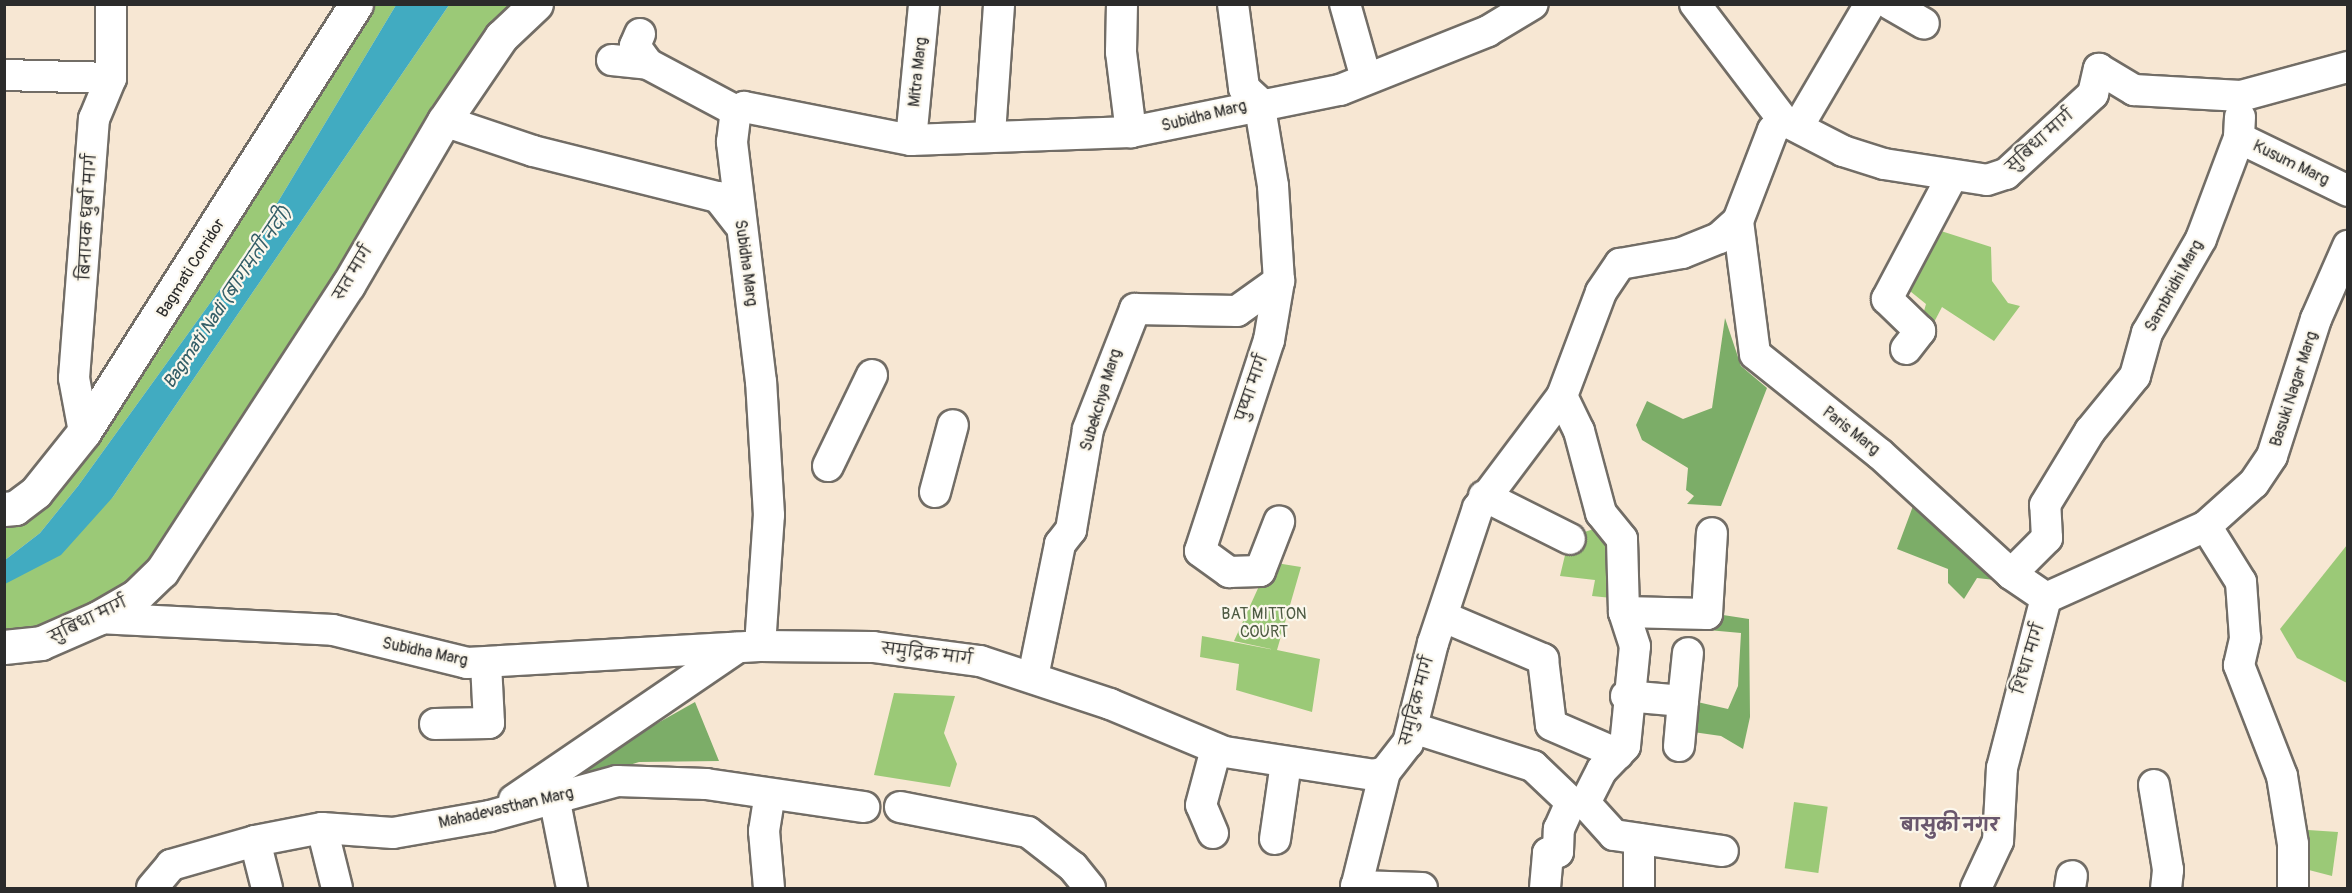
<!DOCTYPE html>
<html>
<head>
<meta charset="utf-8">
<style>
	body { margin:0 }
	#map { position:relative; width:2352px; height:893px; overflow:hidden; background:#f7e7d3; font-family:Pangolin,"Playpen Sans Deva",sans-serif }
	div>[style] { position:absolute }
	.green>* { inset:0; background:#9bc977; transform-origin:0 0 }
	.forest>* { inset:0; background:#7cad68 }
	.water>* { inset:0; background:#41abc1 }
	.roads { filter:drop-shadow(2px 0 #726d66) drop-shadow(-2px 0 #726d66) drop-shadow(0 2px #726d66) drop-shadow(0 -2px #726d66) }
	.minor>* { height:30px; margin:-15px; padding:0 15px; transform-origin:15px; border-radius:15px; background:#fff }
	.major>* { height:33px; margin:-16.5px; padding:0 16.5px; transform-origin:16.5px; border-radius:16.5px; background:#fff }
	span { translate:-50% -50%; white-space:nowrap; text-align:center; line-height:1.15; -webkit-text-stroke:4.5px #fbf7ec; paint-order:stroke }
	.street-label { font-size:16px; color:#2b2b2b }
	.park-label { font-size:16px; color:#4d5a42 }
	.water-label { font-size:18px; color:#345e67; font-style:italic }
	.neighbourhood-label { font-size:18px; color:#69576d; font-weight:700 }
	.frame { position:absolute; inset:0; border:6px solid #2b2b2b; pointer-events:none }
</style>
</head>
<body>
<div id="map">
	<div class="green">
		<div style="clip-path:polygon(371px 5px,396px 5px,252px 245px,78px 486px,40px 533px,5px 560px,5px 525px,96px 440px,160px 350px)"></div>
		<div style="clip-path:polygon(449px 5px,517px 5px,436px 116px,151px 567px,130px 586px,59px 620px,5px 637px,5px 584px,113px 497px)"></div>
		<div style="clip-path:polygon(1941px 231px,1991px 247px,1992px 281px,2008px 303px,2020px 306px,1994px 341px,1942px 307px,1930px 330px,1920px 325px,1926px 304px,1900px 283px)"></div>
		<div style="clip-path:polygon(1597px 528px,1610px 533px,1612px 598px,1592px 596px,1595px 580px,1560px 576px,1566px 551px,1578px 534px)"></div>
		<div style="clip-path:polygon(2347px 545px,2348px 545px,2347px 683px,2297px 658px,2280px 629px)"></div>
		<div style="clip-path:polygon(1270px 562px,1301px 567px,1277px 650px,1320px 659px,1312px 712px,1236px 690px,1239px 664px,1200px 657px,1202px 636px,1275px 650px,1234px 641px)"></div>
		<div style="clip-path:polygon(894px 693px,955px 696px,944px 733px,957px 764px,950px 787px,874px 775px)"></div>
		<div style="left:1794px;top:802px;width:34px;height:67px;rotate:8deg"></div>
		<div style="clip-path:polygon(2308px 830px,2338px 832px,2332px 876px,2305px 869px)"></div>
	</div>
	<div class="forest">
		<div style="clip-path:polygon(1725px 318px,1741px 366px,1767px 388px,1721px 506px,1687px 504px,1694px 496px,1686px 490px,1688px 468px,1642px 440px,1636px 425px,1647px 401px,1683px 419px,1712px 408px)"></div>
		<div style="clip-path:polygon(1916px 498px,1995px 580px,1977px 578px,1964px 599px,1948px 583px,1948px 569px,1897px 549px)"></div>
		<div style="clip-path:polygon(1710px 613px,1749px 619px,1750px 717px,1743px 749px,1721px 736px,1686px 731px,1693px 701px,1728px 709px,1738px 686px,1741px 633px,1708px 630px)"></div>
		<div style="clip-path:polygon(695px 702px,719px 761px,639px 762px,525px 798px)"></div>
	</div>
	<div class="water">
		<div style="clip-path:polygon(396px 5px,449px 5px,113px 497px,61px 555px,5px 584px,5px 560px,40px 533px,78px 486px,252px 245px)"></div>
	</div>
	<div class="roads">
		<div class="minor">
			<div style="left:1122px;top:4px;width:48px;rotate:91.2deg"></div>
			<div style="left:1121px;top:52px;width:81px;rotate:82.9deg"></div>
			<div style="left:1233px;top:4px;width:85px;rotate:82.5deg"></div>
			<div style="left:1244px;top:88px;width:21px;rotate:43deg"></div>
			<div style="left:1345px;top:4px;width:77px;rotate:74.2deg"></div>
			<div style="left:1695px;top:4px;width:146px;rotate:52.8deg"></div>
			<div style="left:1783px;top:120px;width:68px;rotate:27.3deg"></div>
			<div style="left:1843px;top:151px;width:43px;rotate:17.6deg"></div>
			<div style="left:1884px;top:164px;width:104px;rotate:8.8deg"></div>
			<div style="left:1987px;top:180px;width:20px;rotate:-18deg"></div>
			<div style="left:2006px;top:174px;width:118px;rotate:-42.6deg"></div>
			<div style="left:2093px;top:94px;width:26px;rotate:-77deg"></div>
			<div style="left:2099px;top:69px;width:41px;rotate:31deg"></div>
			<div style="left:2134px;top:90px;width:107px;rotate:3.2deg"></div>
			<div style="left:2241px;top:96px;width:111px;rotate:-15.2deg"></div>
			<div style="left:1890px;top:4px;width:39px;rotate:30deg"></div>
			<div style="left:640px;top:34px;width:13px;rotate:113deg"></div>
			<div style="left:635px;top:46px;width:22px;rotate:54deg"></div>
			<div style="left:648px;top:64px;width:100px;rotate:28.1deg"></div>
			<div style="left:612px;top:60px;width:36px;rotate:6deg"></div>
			<div style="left:4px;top:75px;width:107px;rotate:1.6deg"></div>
			<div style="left:1259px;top:102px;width:85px;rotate:80.5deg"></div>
			<div style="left:1273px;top:186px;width:95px;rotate:86.4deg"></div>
			<div style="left:1279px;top:281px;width:60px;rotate:99.6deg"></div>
			<div style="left:1269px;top:340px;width:222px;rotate:108.1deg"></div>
			<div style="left:1200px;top:551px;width:36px;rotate:36deg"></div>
			<div style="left:1229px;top:572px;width:31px;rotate:-2deg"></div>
			<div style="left:1260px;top:571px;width:53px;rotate:-68.8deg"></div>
			<div style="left:2240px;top:117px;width:21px;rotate:93deg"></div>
			<div style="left:2239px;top:138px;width:121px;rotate:25.9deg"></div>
			<div style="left:444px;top:121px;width:94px;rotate:18.6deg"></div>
			<div style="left:533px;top:151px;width:191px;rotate:14deg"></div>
			<div style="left:718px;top:197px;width:34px;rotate:52deg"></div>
			<div style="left:1799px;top:125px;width:140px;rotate:-59.6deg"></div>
			<div style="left:990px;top:134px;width:130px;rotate:-86deg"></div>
			<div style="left:911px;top:140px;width:137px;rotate:-84.5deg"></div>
			<div style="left:1738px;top:221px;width:134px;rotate:82.7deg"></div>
			<div style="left:1755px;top:354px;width:160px;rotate:38.7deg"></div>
			<div style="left:1880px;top:454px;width:178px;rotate:42.5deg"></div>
			<div style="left:2011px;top:574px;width:42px;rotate:34.4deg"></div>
			<div style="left:1906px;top:349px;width:23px;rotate:-52deg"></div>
			<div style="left:1920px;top:331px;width:46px;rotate:-135.9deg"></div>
			<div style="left:1887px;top:299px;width:139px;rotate:-62.1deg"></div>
			<div style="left:84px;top:432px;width:55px;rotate:-100.5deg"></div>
			<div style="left:74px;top:378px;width:260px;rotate:-85.6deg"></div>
			<div style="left:94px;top:119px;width:44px;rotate:-67.5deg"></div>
			<div style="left:111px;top:78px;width:74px;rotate:-90deg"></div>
			<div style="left:828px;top:466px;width:101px;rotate:-64.2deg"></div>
			<div style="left:935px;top:492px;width:69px;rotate:-75deg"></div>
			<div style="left:1484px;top:496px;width:96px;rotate:26.6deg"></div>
			<div style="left:2011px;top:574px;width:51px;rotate:-45deg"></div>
			<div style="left:2047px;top:538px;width:33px;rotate:-93deg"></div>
			<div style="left:2045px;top:505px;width:87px;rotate:-58.7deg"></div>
			<div style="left:2090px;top:431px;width:71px;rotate:-50.7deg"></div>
			<div style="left:2135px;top:376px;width:45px;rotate:-74.4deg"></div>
			<div style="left:2147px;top:333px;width:108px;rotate:-60.1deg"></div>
			<div style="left:2201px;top:239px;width:108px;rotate:-69.4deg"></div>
			<div style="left:1624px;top:612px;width:83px;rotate:1.4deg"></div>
			<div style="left:1707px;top:614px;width:81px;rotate:-86.5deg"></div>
			<div style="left:1444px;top:617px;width:108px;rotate:23deg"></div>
			<div style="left:1543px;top:659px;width:66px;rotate:83.1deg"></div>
			<div style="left:1551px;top:725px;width:73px;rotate:23.4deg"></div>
			<div style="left:98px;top:618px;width:235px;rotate:2.9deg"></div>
			<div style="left:333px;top:630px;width:138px;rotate:13.8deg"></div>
			<div style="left:467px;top:663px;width:293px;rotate:-3.3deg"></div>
			<div style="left:760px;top:646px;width:131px;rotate:-86.1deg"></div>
			<div style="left:769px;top:515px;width:133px;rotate:-93.4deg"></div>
			<div style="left:761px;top:382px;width:242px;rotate:-96.9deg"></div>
			<div style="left:732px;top:142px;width:31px;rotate:-83deg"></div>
			<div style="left:736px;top:111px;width:9px;rotate:-27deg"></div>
			<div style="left:744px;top:107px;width:170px;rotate:11.2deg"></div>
			<div style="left:911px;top:140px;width:220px;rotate:-2.1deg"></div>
			<div style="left:1131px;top:132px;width:213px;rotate:-11.4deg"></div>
			<div style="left:1340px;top:90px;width:159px;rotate:-21.7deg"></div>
			<div style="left:1488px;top:31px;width:52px;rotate:-31deg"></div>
			<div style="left:760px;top:646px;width:113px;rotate:0.5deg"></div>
			<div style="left:873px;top:647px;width:108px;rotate:7.5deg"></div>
			<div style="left:980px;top:661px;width:137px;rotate:18.3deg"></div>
			<div style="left:1110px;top:704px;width:125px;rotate:22.7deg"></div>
			<div style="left:1225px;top:752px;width:150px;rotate:8.8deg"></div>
			<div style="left:1373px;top:775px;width:12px;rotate:-14deg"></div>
			<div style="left:1385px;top:772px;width:37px;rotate:-52deg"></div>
			<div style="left:1408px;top:743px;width:103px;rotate:-76deg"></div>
			<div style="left:1433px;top:643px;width:142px;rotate:-71.6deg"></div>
			<div style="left:1478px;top:508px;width:140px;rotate:-53.1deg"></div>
			<div style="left:1562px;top:396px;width:111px;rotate:-69.4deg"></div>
			<div style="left:1601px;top:292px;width:34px;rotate:-56deg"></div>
			<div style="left:1620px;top:264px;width:63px;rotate:-10.1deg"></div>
			<div style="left:1682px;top:253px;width:40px;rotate:-22deg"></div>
			<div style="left:1719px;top:238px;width:25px;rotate:-42deg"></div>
			<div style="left:1738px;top:221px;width:97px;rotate:-69deg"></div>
			<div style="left:1773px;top:130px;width:14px;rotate:-45deg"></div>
			<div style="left:1033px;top:677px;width:136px;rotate:-78.5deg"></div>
			<div style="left:1060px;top:544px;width:18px;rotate:-52deg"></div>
			<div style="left:1071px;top:530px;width:102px;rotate:-80.4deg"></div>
			<div style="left:1088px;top:429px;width:129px;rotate:-68.6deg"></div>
			<div style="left:1135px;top:309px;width:102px;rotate:1.1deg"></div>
			<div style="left:1237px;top:311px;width:52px;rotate:-35.5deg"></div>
			<div style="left:1626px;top:696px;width:57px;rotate:5deg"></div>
			<div style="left:1683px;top:701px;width:48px;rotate:-84.1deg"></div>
			<div style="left:435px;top:724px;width:54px;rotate:-1.1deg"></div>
			<div style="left:489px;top:723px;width:60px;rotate:-92.9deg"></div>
			<div style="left:1413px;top:728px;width:126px;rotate:17.6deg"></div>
			<div style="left:1533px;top:766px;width:52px;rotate:43.5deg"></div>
			<div style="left:1679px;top:746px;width:45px;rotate:-84.9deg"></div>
			<div style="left:2154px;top:785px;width:86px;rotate:80.6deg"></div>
			<div style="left:2168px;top:870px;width:18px;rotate:96deg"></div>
			<div style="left:554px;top:797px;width:93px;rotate:78.8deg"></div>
			<div style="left:514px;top:800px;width:270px;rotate:-34.3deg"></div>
			<div style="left:1585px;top:803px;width:43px;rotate:47.8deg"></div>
			<div style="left:1614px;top:835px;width:110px;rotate:8.4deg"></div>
			<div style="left:900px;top:807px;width:130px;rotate:11.1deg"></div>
			<div style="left:1028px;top:832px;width:57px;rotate:37.9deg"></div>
			<div style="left:1073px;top:867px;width:27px;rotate:51deg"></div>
			<div style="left:322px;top:828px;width:62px;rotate:76deg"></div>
			<div style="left:1213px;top:833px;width:30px;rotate:-113deg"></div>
			<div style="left:1201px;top:805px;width:58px;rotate:-75deg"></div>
			<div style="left:1275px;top:839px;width:77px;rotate:-81.8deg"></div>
			<div style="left:1639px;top:839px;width:49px;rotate:90deg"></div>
			<div style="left:255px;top:841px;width:49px;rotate:75.7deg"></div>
			<div style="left:1356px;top:886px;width:66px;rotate:1.7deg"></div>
			<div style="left:152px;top:888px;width:30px;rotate:-50deg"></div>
			<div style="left:171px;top:865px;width:87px;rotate:-15.9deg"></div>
			<div style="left:255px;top:841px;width:68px;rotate:-11deg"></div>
			<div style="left:322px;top:828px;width:71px;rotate:4deg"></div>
			<div style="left:393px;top:833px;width:98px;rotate:-9.9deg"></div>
			<div style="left:490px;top:816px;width:132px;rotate:-15.4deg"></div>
			<div style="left:617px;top:781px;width:89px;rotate:1.9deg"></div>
			<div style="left:706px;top:784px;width:160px;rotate:8.3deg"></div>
			<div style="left:769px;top:888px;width:57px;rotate:-95deg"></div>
			<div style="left:764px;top:831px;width:37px;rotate:-81deg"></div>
			<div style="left:1356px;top:888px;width:120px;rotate:-76deg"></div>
			<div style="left:1545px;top:888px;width:35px;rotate:-85deg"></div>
			<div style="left:1548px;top:853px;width:10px;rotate:-6deg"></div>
			<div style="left:1558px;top:852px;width:23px;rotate:-88deg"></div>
			<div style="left:1559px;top:829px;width:30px;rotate:-66deg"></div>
			<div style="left:1571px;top:802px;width:14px;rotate:4deg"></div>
			<div style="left:1585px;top:803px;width:37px;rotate:-63deg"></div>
			<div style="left:1602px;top:770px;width:33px;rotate:-46deg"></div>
			<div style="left:1625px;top:746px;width:100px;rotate:-84.3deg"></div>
			<div style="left:1635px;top:646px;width:36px;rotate:-108deg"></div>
			<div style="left:1624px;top:612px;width:73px;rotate:-91.6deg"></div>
			<div style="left:1622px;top:539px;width:33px;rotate:-129deg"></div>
			<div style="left:1601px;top:513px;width:85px;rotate:-105deg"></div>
			<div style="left:1579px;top:431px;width:39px;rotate:-116deg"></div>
			<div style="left:1976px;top:888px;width:52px;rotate:-64.9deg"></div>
			<div style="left:1998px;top:841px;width:73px;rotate:-86.9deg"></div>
			<div style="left:2002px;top:768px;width:176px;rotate:-75.5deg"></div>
			<div style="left:2046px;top:598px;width:175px;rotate:-24.2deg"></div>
			<div style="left:2070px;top:888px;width:12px;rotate:-81deg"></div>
			<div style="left:2293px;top:888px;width:44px;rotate:-90deg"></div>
			<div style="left:2293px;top:844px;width:69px;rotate:-99.2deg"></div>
			<div style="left:2282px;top:776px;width:119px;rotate:-111.2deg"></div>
			<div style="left:2239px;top:665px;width:28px;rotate:-77deg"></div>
			<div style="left:2245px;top:638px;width:56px;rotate:-94.1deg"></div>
			<div style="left:2241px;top:582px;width:66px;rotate:-122deg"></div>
			<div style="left:2206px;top:526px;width:64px;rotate:-41.9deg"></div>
			<div style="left:2254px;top:483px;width:32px;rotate:-56deg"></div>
			<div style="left:2272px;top:456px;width:144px;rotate:-72.2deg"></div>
			<div style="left:2316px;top:319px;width:80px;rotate:-66.3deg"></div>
		</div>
		<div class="major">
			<div style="left:4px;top:509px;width:11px;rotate:-5deg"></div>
			<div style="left:15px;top:508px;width:26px;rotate:-37deg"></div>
			<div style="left:36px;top:492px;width:77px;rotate:-51.3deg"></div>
			<div style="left:84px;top:432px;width:507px;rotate:-57.56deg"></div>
			<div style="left:4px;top:647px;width:37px;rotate:-6deg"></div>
			<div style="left:41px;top:643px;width:62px;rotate:-23.7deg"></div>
			<div style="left:98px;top:618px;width:44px;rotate:-30.1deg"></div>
			<div style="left:136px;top:596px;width:36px;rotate:-44deg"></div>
			<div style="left:162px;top:571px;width:341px;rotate:-57deg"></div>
			<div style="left:348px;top:285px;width:190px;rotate:-59.7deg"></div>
			<div style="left:444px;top:121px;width:102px;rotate:-55.8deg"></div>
			<div style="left:501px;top:37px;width:48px;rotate:-43.3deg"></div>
		</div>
	</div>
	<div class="street-label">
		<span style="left:918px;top:72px;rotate:-84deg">Mitra Marg</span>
		<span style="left:1204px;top:116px;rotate:-14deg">Subidha Marg</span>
		<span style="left:2040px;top:141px;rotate:-42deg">सुबिधा मार्ग</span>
		<span style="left:2291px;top:163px;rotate:26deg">Kusum Marg</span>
		<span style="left:88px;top:217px;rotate:-87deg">बिनायक धुर्बा मार्ग</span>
		<span style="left:746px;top:263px;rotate:82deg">Subidha Marg</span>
		<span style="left:191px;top:268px;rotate:-58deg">Bagmati Corridor</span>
		<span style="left:353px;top:273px;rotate:-59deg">सत मार्ग</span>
		<span style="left:2174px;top:286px;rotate:-61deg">Sambridhi Marg</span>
		<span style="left:1252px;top:388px;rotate:-71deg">पुष्पा मार्ग</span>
		<span style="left:2294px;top:389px;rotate:-72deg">Basuki Nagar Marg</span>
		<span style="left:1101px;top:400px;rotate:-73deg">Subekchya Marg</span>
		<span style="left:1851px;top:431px;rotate:38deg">Paris Marg</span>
		<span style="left:88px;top:620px;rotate:-26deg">सुबिधा मार्ग</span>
		<span style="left:425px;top:652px;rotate:12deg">Subidha Marg</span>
		<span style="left:927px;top:654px;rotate:7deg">समुद्रिक मार्ग</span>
		<span style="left:2029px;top:659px;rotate:-73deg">शिधा मार्ग</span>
		<span style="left:1417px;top:701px;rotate:-75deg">समुद्रिक मार्ग</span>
		<span style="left:506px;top:808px;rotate:-13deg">Mahadevasthan Marg</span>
	</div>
	<div class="park-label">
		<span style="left:1264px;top:623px">BAT MITTON<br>COURT</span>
	</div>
	<div class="water-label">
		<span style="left:228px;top:298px;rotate:-56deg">Bagmati Nadi (बागमती नदी)</span>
	</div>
	<div class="neighbourhood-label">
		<span style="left:1950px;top:826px">बासुकी नगर</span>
	</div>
	<div class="frame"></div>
</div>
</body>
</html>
